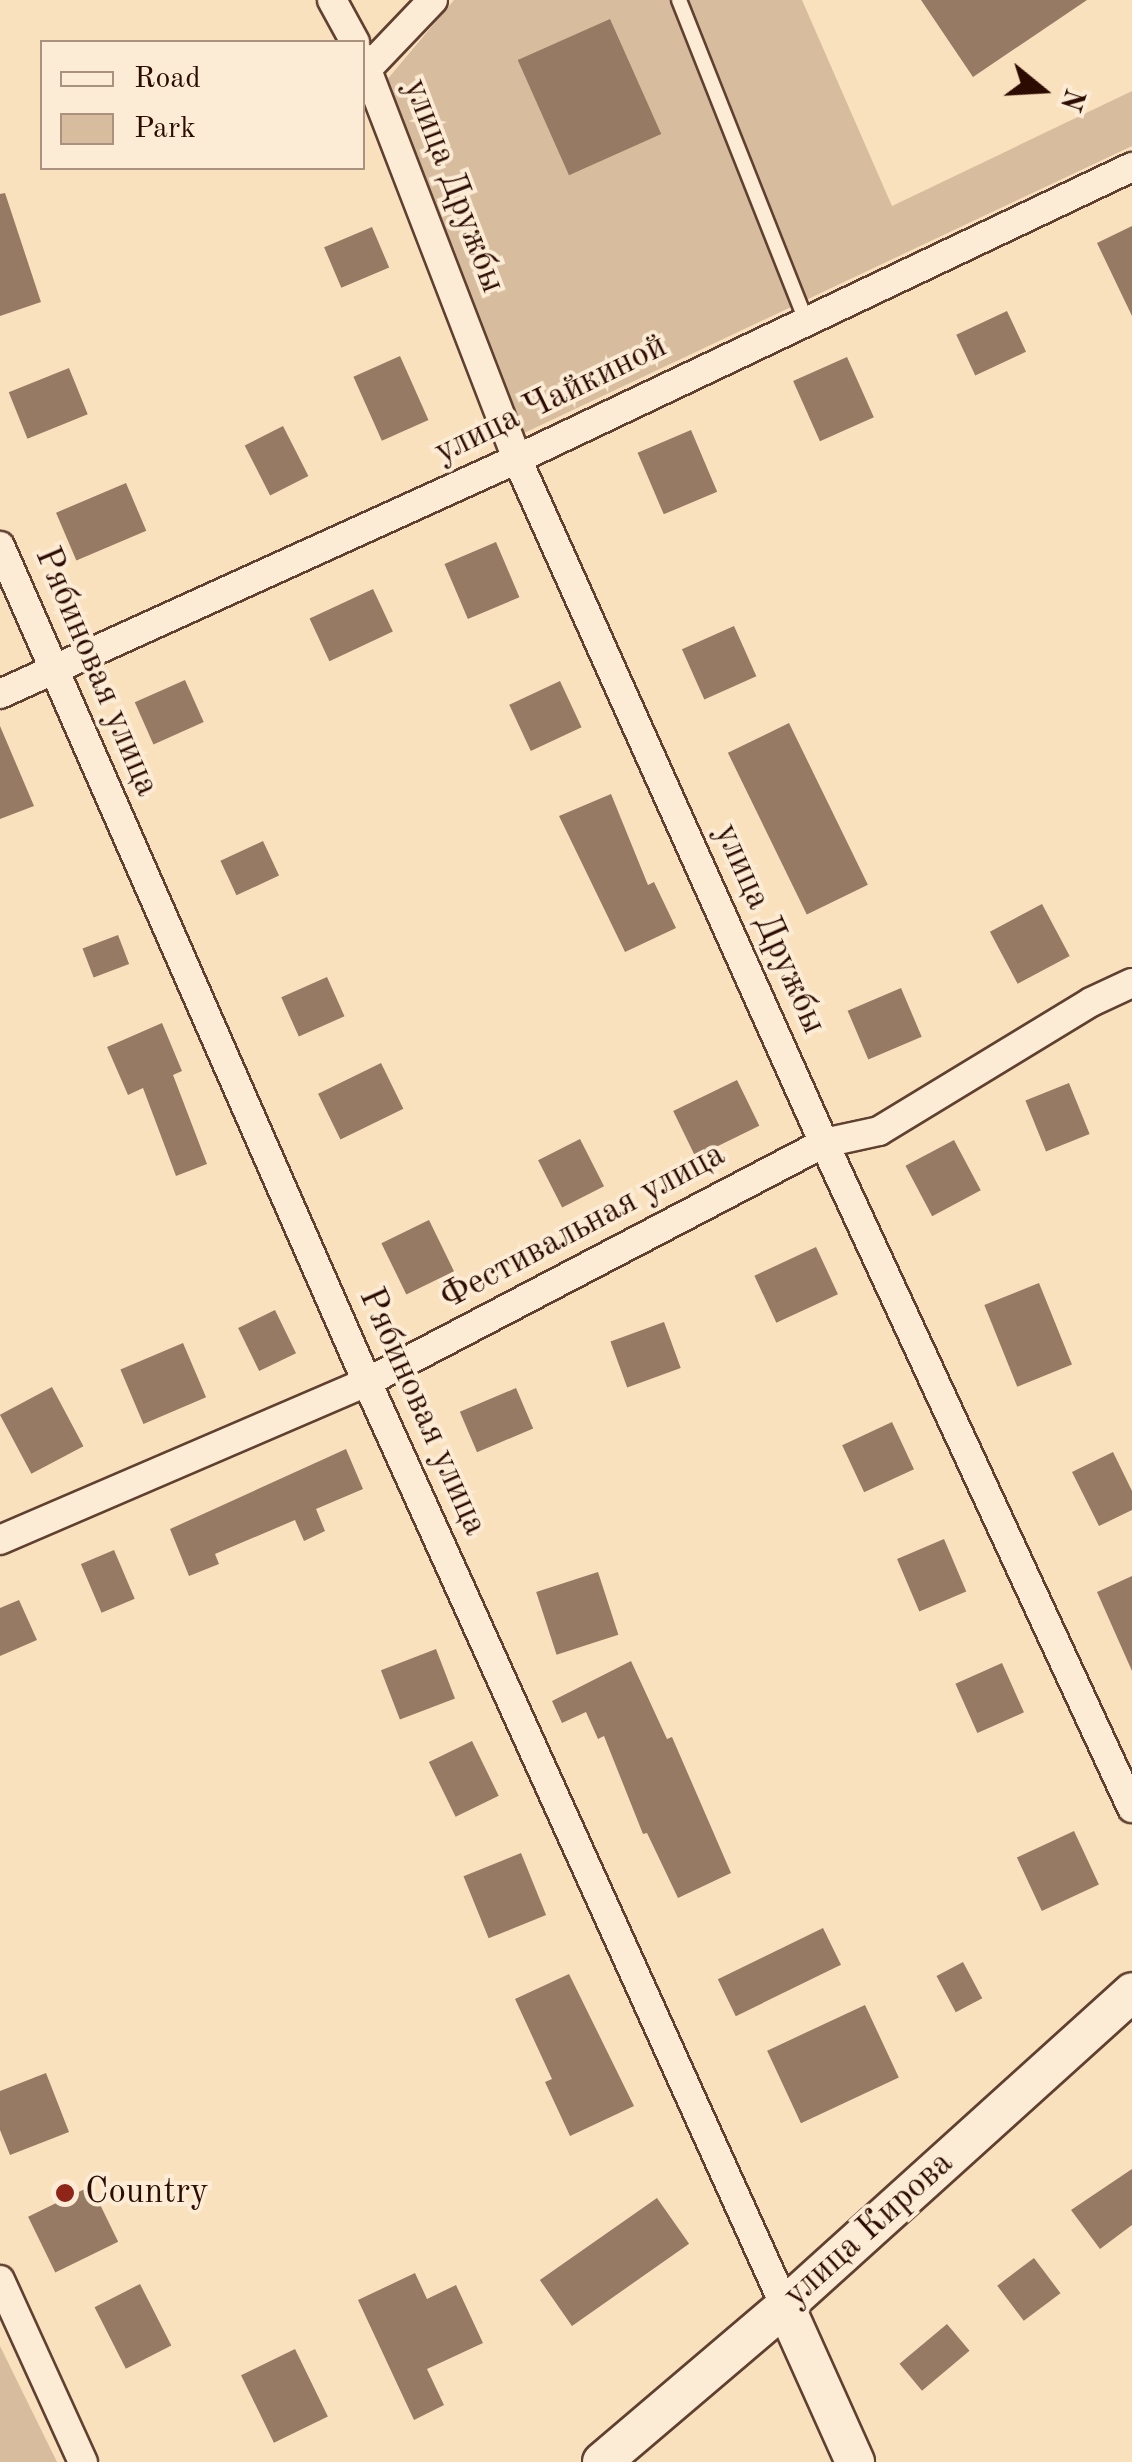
<!DOCTYPE html>
<html>
<head>
<meta charset="utf-8">
<style>
	body { margin:0 }
	#map { position:relative; width:1132px; height:2462px; overflow:hidden; background:#fae1be; font-family:"Old Standard TT",serif }
	div>[style] { position:absolute }
	.green>* { inset:0; background:#d7bd9e }
	.building>* { inset:0; background:#977a63; transform-origin:0 0 }
	.roads { filter:drop-shadow(2px 0 #604030) drop-shadow(-2px 0 #604030) drop-shadow(0 2px #604030) drop-shadow(0 -2px #604030) }
	.service>* { height:14px; margin:-7px; padding:0 7px; transform-origin:7px; border-radius:7px; background:#fcecd5 }
	.minor>* { height:28px; margin:-14px; padding:0 14px; transform-origin:14px; border-radius:14px; background:#fcecd5 }
	.secondary>* { height:38px; margin:-19px; padding:0 19px; transform-origin:19px; border-radius:19px; background:#fcecd5 }
	.dots>* { width:28px; height:28px; translate:-50% -50%; box-sizing:border-box; border:5px solid #fcecd5; border-radius:50% }
	span { translate:-50% -50%; white-space:nowrap; text-align:center; line-height:1.15; -webkit-text-stroke:8px #fcecd5; paint-order:stroke }
	.street-label { font-size:35px; color:#2c0b01 }
	.poi-label { font-size:35px; color:#2c0b01 }
	.left { translate:0 -50%; text-align:left }
	.legend { position:absolute; left:40px; top:40px; width:325px; height:130px; box-sizing:border-box; background:#fcecd5; border:2px solid #a99280; margin:0; padding:12px 18px; list-style:none; font-size:30px; color:#2c0b01 }
	.legend li { display:flex; align-items:center; gap:20px; height:50px }
	.legend b { width:50px; border:2px solid #a99280 }
	.north { position:absolute; left:992px; top:40px; width:100px; height:100px; -webkit-text-stroke:8px #fcecd5; paint-order:stroke; rotate:108deg; font-size:28px; font-weight:700; line-height:40px; text-align:center; color:#2c0b01 }
	.north::after { content:''; display:block; margin:auto; width:35px; height:45px; background:#2c0b01; clip-path:polygon(50% 0,100% 100%,50% 72%,0 100%) }
</style>
</head>
<body>
<div id="map">
	<div class="green">
		<div style="clip-path:polygon(454px 0,802px 0,892px 206px,1132px 91px,1132px 146px,522px 434px,385px 82px)"></div>
		<div style="clip-path:polygon(0 2346px,57px 2462px,0 2462px)"></div>
	</div>
	<div class="building">
		<div style="clip-path:polygon(921px 0,1087px 0,973px 77px)"></div>
		<div style="left:610px;top:19px;width:126px;height:101px;rotate:66deg"></div>
		<div style="clip-path:polygon(5px 193px,41px 302px,0 316px,0 194px)"></div>
		<div style="clip-path:polygon(1132px 226px,1132px 316px,1097px 243px)"></div>
		<div style="left:372px;top:227px;width:44px;height:52px;rotate:67deg"></div>
		<div style="left:1007px;top:311px;width:45px;height:56px;rotate:65deg"></div>
		<div style="left:400px;top:356px;width:70px;height:51px;rotate:66deg"></div>
		<div style="left:847px;top:357px;width:66px;height:59px;rotate:66deg"></div>
		<div style="left:69px;top:368px;width:50px;height:65px;rotate:68deg"></div>
		<div style="left:283px;top:426px;width:56px;height:43px;rotate:63deg"></div>
		<div style="left:691px;top:430px;width:67px;height:58px;rotate:67deg"></div>
		<div style="left:126px;top:483px;width:52px;height:76px;rotate:67deg"></div>
		<div style="left:496px;top:542px;width:60px;height:56px;rotate:67deg"></div>
		<div style="left:373px;top:589px;width:47px;height:70px;rotate:65deg"></div>
		<div style="left:734px;top:626px;width:55px;height:57px;rotate:66deg"></div>
		<div style="left:185px;top:680px;width:46px;height:55px;rotate:66deg"></div>
		<div style="left:560px;top:681px;width:51px;height:56px;rotate:65deg"></div>
		<div style="left:789px;top:723px;width:180px;height:68px;rotate:64deg"></div>
		<div style="clip-path:polygon(0 726px,34px 806px,0 819px)"></div>
		<div style="clip-path:polygon(611px 794px,648px 885px,654px 882px,676px 928px,625px 952px,559px 816px)"></div>
		<div style="left:263px;top:841px;width:38px;height:47px;rotate:65deg"></div>
		<div style="left:1042px;top:904px;width:59px;height:59px;rotate:62deg"></div>
		<div style="left:118px;top:935px;width:31px;height:38px;rotate:69deg"></div>
		<div style="left:327px;top:977px;width:43px;height:50px;rotate:66deg"></div>
		<div style="left:901px;top:988px;width:53px;height:58px;rotate:67deg"></div>
		<div style="clip-path:polygon(162px 1023px,182px 1071px,173px 1075px,207px 1164px,176px 1176px,143px 1088px,128px 1095px,107px 1047px)"></div>
		<div style="left:381px;top:1063px;width:51px;height:70px;rotate:64deg"></div>
		<div style="left:737px;top:1080px;width:51px;height:71px;rotate:64deg"></div>
		<div style="left:1069px;top:1083px;width:55px;height:47px;rotate:68deg"></div>
		<div style="left:580px;top:1139px;width:53px;height:47px;rotate:63deg"></div>
		<div style="left:954px;top:1140px;width:57px;height:55px;rotate:62deg"></div>
		<div style="left:429px;top:1220px;width:57px;height:53px;rotate:64deg"></div>
		<div style="left:816px;top:1247px;width:52px;height:68px;rotate:65deg"></div>
		<div style="left:1039px;top:1283px;width:88px;height:59px;rotate:68deg"></div>
		<div style="left:275px;top:1310px;width:48px;height:41px;rotate:64deg"></div>
		<div style="left:664px;top:1322px;width:49px;height:57px;rotate:70deg"></div>
		<div style="left:183px;top:1343px;width:59px;height:68px;rotate:67deg"></div>
		<div style="left:52px;top:1387px;width:67px;height:59px;rotate:62deg"></div>
		<div style="left:516px;top:1388px;width:44px;height:61px;rotate:67deg"></div>
		<div style="left:892px;top:1422px;width:52px;height:55px;rotate:65deg"></div>
		<div style="clip-path:polygon(346px 1449px,363px 1489px,316px 1509px,325px 1531px,304px 1541px,295px 1520px,215px 1554px,219px 1564px,189px 1576px,170px 1529px)"></div>
		<div style="clip-path:polygon(1113px 1452px,1132px 1491px,1132px 1510px,1099px 1526px,1072px 1472px)"></div>
		<div style="left:944px;top:1539px;width:57px;height:51px;rotate:67deg"></div>
		<div style="left:114px;top:1550px;width:53px;height:36px;rotate:67deg"></div>
		<div style="left:598px;top:1572px;width:66px;height:65px;rotate:72deg"></div>
		<div style="clip-path:polygon(1132px 1576px,1132px 1671px,1097px 1592px)"></div>
		<div style="clip-path:polygon(19px 1600px,37px 1640px,0 1656px,0 1608px)"></div>
		<div style="left:436px;top:1649px;width:53px;height:59px;rotate:69deg"></div>
		<div style="clip-path:polygon(631px 1661px,667px 1739px,672px 1737px,731px 1873px,678px 1898px,647px 1833px,643px 1834px,604px 1736px,598px 1739px,586px 1712px,562px 1723px,552px 1701px)"></div>
		<div style="left:1002px;top:1663px;width:54px;height:51px;rotate:66deg"></div>
		<div style="left:472px;top:1741px;width:61px;height:48px;rotate:64deg"></div>
		<div style="left:1074px;top:1831px;width:59px;height:63px;rotate:65deg"></div>
		<div style="left:521px;top:1853px;width:67px;height:62px;rotate:68deg"></div>
		<div style="left:823px;top:1928px;width:41px;height:117px;rotate:64deg"></div>
		<div style="left:963px;top:1962px;width:41px;height:30px;rotate:62deg"></div>
		<div style="clip-path:polygon(569px 1974px,634px 2106px,570px 2136px,545px 2082px,552px 2079px,515px 1999px)"></div>
		<div style="left:865px;top:2005px;width:80px;height:108px;rotate:65deg"></div>
		<div style="clip-path:polygon(46px 2073px,69px 2132px,10px 2155px,0 2130px,0 2091px)"></div>
		<div style="clip-path:polygon(1132px 2169px,1132px 2225px,1100px 2249px,1071px 2210px)"></div>
		<div style="left:91px;top:2186px;width:62px;height:70px;rotate:64deg"></div>
		<div style="left:657px;top:2198px;width:56px;height:143px;rotate:55deg"></div>
		<div style="left:1034px;top:2258px;width:44px;height:46px;rotate:53deg"></div>
		<div style="clip-path:polygon(415px 2273px,427px 2299px,456px 2285px,483px 2343px,427px 2369px,444px 2405px,414px 2420px,358px 2300px)"></div>
		<div style="left:140px;top:2284px;width:69px;height:51px;rotate:63deg"></div>
		<div style="left:947px;top:2324px;width:35px;height:62px;rotate:50deg"></div>
		<div style="left:295px;top:2349px;width:75px;height:60px;rotate:64deg"></div>
	</div>
	<div class="roads">
		<div class="service">
			<div style="left:679px;top:0;width:343px;rotate:68.4deg"></div>
		</div>
		<div class="minor">
			<div style="left:332px;top:0;width:48px;rotate:61.3deg"></div>
			<div style="left:362px;top:57px;width:431px;rotate:68.9deg"></div>
			<div style="left:517px;top:459px;width:750px;rotate:65.83deg"></div>
			<div style="left:824px;top:1143px;width:733px;rotate:65.15deg"></div>
			<div style="left:368px;top:68px;width:94px;rotate:-46.3deg"></div>
			<div style="left:0;top:546px;width:913px;rotate:66.3deg"></div>
			<div style="left:367px;top:1382px;width:1014px;rotate:65.66deg"></div>
			<div style="left:0;top:694px;width:568px;rotate:-24.44deg"></div>
			<div style="left:517px;top:459px;width:681px;rotate:-25.4deg"></div>
			<div style="left:0;top:1540px;width:400px;rotate:-23.3deg"></div>
			<div style="left:367px;top:1382px;width:516px;rotate:-27.61deg"></div>
			<div style="left:824px;top:1143px;width:56px;rotate:-12.3deg"></div>
			<div style="left:879px;top:1131px;width:248px;rotate:-31.3deg"></div>
			<div style="left:1091px;top:1002px;width:45px;rotate:-24.9deg"></div>
			<div style="left:0;top:2280px;width:200px;rotate:65.5deg"></div>
		</div>
		<div class="secondary">
			<div style="left:785px;top:2306px;width:171px;rotate:65.8deg"></div>
			<div style="left:602px;top:2462px;width:240px;rotate:-40.4deg"></div>
			<div style="left:785px;top:2306px;width:468px;rotate:-42.1deg"></div>
		</div>
	</div>
	<div class="dots">
		<div style="left:65px;top:2193px;background:#8f2418"></div>
	</div>
	<div class="street-label">
		<span style="left:453px;top:186px;rotate:69deg">улица Дружбы</span>
		<span style="left:551px;top:400px;rotate:-26deg">улица Чайкиной</span>
		<span style="left:96px;top:672px;rotate:67deg">Рябиновая улица</span>
		<span style="left:769px;top:929px;rotate:66deg">улица Дружбы</span>
		<span style="left:583px;top:1227px;rotate:-28deg">Фестивальная улица</span>
		<span style="left:422px;top:1412px;rotate:66deg">Рябиновая улица</span>
		<span style="left:869px;top:2230px;rotate:-42deg">улица Кирова</span>
	</div>
	<div class="poi-label">
		<span class="left" style="left:85px;top:2193px">Country</span>
	</div>
	<ul class="legend">
	<li><b style="height:12px;background:#fcecd5"></b>Road</li>
	<li><b style="height:28px;background:#d7bd9e"></b>Park</li>
	</ul>
	<div class="north">N</div>
</div>
</body>
</html>
